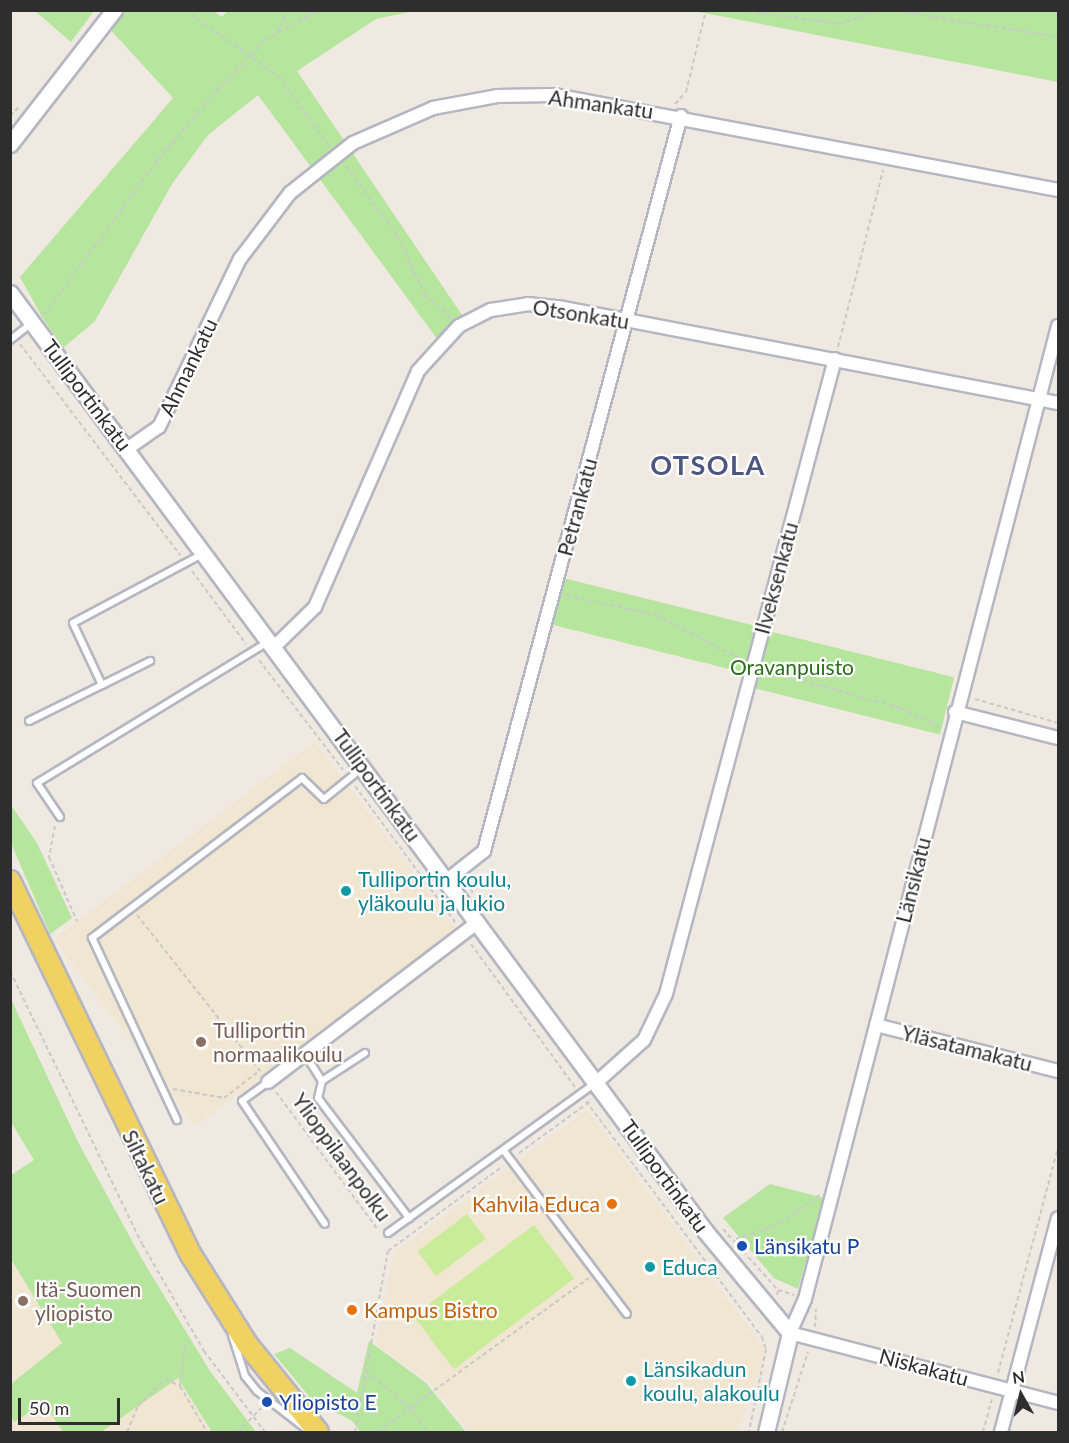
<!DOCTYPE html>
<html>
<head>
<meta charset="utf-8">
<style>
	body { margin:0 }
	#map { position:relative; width:1069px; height:1443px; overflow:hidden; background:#efe9e1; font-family:Lato,sans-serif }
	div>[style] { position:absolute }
	.education>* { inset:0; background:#f0e6d1; transform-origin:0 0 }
	.green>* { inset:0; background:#b6e59e; transform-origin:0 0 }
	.pitch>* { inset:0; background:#c9ec9a; transform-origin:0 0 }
	.path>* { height:2px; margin-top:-1px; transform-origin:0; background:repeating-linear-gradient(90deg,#c9c9c9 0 4.5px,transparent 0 7.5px) }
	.roads { filter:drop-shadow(2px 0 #b4b7c1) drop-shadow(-2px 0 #b4b7c1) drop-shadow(0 2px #b4b7c1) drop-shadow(0 -2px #b4b7c1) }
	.service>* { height:6px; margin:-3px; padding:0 3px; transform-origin:3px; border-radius:3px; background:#fff }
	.minor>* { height:12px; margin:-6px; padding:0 6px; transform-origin:6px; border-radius:6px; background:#fff }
	.tertiary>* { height:15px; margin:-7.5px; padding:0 7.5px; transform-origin:7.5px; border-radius:7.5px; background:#fff }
	.primary>* { height:20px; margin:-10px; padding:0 10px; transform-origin:10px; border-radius:10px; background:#f2d163 }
	.dots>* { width:16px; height:16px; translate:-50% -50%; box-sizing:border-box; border:3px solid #fff; border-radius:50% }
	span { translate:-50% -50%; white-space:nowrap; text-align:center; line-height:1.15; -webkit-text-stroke:4.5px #fff; paint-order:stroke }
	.street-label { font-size:21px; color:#2e2e2e }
	.park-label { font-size:21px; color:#2c6e1b }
	.culture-label { font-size:21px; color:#0d838f }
	.left { translate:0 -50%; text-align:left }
	.education-label { font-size:21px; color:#785e54 }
	.food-label { font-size:21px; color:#c56008 }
	.right { translate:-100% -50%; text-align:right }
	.transit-label { font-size:21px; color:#164399 }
	.district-label { font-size:27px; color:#4d5680; font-weight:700; letter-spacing:1.5px }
	.frame { position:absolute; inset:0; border:12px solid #2e2e2e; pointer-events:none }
	.north { position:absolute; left:991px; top:1365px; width:60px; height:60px; -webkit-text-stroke:4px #fff; paint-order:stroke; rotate:352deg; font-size:16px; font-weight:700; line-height:24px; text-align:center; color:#2e2e2e }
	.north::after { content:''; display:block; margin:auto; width:21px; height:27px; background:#2e2e2e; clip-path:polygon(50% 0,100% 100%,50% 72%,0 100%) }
	.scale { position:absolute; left:18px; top:1398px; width:102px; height:27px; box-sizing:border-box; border:3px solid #2e2e2e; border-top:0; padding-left:8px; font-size:18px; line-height:21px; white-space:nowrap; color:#2e2e2e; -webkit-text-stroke:4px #fff; paint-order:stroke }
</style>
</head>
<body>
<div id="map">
	<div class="education">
		<div style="left:315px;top:742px;width:235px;height:327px;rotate:53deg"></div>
		<div style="clip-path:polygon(587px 1110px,767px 1352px,737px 1432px,470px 1432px,429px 1382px,376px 1344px,395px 1252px)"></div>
		<div style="clip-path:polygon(10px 1259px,62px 1343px,11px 1384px,10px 1384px)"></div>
		<div style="clip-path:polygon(178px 1378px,212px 1432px,101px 1432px)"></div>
		<div style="clip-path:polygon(44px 1403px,63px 1432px,11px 1432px,10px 1416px,14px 1422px)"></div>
	</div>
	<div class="green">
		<div style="clip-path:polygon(228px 10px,414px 11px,376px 19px,297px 71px,464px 318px,438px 340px,258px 95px,208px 135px,172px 184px,95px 321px,63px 348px,42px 317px,20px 277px,173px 98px,108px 27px,120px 11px,214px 11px,222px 17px)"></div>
		<div style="clip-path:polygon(35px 11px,94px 11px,71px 42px)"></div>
		<div style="clip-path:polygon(692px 11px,1058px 11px,1058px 82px,720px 16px)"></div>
		<div style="left:559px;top:577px;width:208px;height:48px;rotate:14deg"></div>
		<div style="left:765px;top:630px;width:195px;height:59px;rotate:14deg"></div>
		<div style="clip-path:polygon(11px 805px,37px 843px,72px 918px,50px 934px,11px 843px)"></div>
		<div style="clip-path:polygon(10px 997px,79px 1144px,143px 1261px,210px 1371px,256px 1432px,212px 1432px,178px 1378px,101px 1432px,63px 1432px,44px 1403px,14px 1422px,11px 1416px,11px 1384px,62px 1343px,11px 1259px,11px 1175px,34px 1160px,11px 1122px)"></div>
		<div style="clip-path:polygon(770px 1184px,824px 1198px,798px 1289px,774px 1278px,723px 1218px)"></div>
		<div style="clip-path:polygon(369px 1341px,426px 1383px,466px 1432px,361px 1432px,351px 1420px,312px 1400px,274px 1354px,290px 1348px,357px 1393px)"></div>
	</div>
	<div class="pitch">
		<div style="left:467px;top:1214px;width:31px;height:62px;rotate:53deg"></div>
		<div style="left:534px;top:1225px;width:67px;height:151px;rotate:53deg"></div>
	</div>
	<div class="path">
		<div style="left:185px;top:10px;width:114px;rotate:35.4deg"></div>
		<div style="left:278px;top:76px;width:87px;rotate:53.9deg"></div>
		<div style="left:742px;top:10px;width:98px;rotate:8.2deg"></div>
		<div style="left:839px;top:24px;width:43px;rotate:-18.9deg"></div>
		<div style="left:890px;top:10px;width:170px;rotate:9.1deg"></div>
		<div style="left:1050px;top:10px;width:10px;rotate:37deg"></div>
		<div style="left:278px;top:33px;width:25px;rotate:-69deg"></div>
		<div style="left:675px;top:104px;width:16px;rotate:-47deg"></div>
		<div style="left:686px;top:92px;width:84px;rotate:-76.3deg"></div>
		<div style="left:10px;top:116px;width:13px;rotate:-45deg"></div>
		<div style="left:346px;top:166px;width:88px;rotate:53.8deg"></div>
		<div style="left:398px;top:237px;width:64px;rotate:65deg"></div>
		<div style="left:425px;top:295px;width:35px;rotate:41deg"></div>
		<div style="left:44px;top:315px;width:192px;rotate:-53.7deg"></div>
		<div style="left:158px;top:160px;width:96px;rotate:-49.7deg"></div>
		<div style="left:220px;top:87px;width:65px;rotate:-46.2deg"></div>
		<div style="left:265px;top:40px;width:61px;rotate:-29.5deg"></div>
		<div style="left:20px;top:344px;width:265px;rotate:52.8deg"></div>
		<div style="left:838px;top:347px;width:183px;rotate:-75.7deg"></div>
		<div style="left:192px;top:571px;width:91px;rotate:53.5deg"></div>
		<div style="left:566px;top:595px;width:92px;rotate:12.5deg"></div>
		<div style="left:656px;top:615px;width:97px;rotate:27.6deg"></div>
		<div style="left:259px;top:660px;width:138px;rotate:52.6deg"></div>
		<div style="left:766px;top:671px;width:140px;rotate:15.3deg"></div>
		<div style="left:901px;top:708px;width:43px;rotate:26deg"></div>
		<div style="left:975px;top:699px;width:86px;rotate:16.1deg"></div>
		<div style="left:355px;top:786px;width:169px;rotate:53.7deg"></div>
		<div style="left:55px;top:826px;width:32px;rotate:101deg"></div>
		<div style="left:49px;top:857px;width:70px;rotate:66.4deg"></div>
		<div style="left:467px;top:882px;width:13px;rotate:61deg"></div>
		<div style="left:137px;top:915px;width:199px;rotate:51.7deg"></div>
		<div style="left:471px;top:944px;width:177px;rotate:54deg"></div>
		<div style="left:10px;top:971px;width:303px;rotate:64.2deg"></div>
		<div style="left:142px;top:1244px;width:124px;rotate:59.9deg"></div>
		<div style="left:204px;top:1351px;width:101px;rotate:53deg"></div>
		<div style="left:173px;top:1089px;width:52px;rotate:10deg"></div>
		<div style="left:224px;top:1098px;width:44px;rotate:-37.6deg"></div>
		<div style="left:276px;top:1092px;width:172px;rotate:53.5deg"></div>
		<div style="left:586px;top:1101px;width:294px;rotate:53.3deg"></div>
		<div style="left:762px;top:1337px;width:13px;rotate:72deg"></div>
		<div style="left:766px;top:1349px;width:85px;rotate:101.6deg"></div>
		<div style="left:519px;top:1153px;width:90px;rotate:-36deg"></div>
		<div style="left:723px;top:1229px;width:82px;rotate:48deg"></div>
		<div style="left:736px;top:1239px;width:46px;rotate:-18.8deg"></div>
		<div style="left:780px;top:1224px;width:49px;rotate:-36.6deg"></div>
		<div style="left:777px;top:1295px;width:5px;rotate:-79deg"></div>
		<div style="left:778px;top:1290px;width:17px;rotate:17deg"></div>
		<div style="left:815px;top:1327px;width:18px;rotate:-87deg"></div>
		<div style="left:366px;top:1371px;width:57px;rotate:40.1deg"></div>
		<div style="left:410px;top:1408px;width:221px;rotate:-36deg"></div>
		<div style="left:998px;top:1373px;width:234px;rotate:-75.1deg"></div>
		<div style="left:10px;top:1382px;width:1px"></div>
		<div style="left:180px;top:1386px;width:41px;rotate:-83deg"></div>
		<div style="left:127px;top:1432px;width:28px;rotate:-67deg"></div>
		<div style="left:138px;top:1406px;width:38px;rotate:-45deg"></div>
		<div style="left:165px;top:1379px;width:17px;rotate:25deg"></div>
		<div style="left:180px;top:1386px;width:53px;rotate:59.6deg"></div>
		<div style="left:238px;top:1432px;width:35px;rotate:-46deg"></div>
		<div style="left:355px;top:1432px;width:184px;rotate:-79.7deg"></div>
		<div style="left:388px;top:1251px;width:143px;rotate:-36.5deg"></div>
		<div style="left:378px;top:1432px;width:40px;rotate:-37deg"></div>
		<div style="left:410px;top:1408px;width:30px;rotate:53deg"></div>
		<div style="left:782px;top:1432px;width:84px;rotate:-72deg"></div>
		<div style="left:983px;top:1432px;width:34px;rotate:-75deg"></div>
	</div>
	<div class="roads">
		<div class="service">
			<div style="left:10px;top:340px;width:28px;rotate:-38deg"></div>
			<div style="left:102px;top:685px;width:54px;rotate:-26.6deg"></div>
			<div style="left:29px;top:721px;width:81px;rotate:-26.3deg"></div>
			<div style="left:102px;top:685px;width:68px;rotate:-115.1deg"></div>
			<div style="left:73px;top:623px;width:149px;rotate:-28.1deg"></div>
			<div style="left:60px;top:817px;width:41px;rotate:-124.1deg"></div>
			<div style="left:37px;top:783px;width:271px;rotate:-31.4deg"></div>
			<div style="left:365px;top:1053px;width:51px;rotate:146.9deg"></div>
			<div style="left:322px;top:1081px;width:17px;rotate:103deg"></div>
			<div style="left:318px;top:1098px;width:151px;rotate:52.8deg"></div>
			<div style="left:305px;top:1054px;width:32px;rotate:58deg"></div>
			<div style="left:268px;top:1082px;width:32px;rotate:144deg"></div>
			<div style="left:242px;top:1101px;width:148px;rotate:56deg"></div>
			<div style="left:177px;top:1120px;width:201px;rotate:-115deg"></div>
			<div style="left:92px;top:938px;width:264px;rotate:-37.3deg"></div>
			<div style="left:302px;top:778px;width:30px;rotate:44deg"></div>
			<div style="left:324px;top:799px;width:48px;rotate:-39deg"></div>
			<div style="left:504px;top:1151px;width:204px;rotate:53deg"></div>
			<div style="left:388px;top:1233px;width:254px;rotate:-35.9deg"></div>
			<div style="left:232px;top:1335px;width:43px;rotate:72.4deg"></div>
			<div style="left:245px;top:1376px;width:19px;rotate:51deg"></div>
			<div style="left:257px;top:1391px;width:62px;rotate:37.8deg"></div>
		</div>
		<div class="minor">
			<div style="left:1058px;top:326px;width:1005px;rotate:104.58deg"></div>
			<div style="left:805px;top:1299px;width:37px;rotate:114deg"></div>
			<div style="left:790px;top:1333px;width:277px;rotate:14.6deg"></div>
			<div style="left:127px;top:449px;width:39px;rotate:-35deg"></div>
			<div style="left:159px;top:427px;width:187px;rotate:-64.3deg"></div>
			<div style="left:240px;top:259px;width:83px;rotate:-52.9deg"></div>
			<div style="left:290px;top:193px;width:80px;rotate:-38.4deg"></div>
			<div style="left:353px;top:143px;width:87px;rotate:-23.6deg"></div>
			<div style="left:433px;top:108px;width:65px;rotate:-10.6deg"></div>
			<div style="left:497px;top:96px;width:57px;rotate:-1deg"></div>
			<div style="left:554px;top:95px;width:513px;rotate:10.67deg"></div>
			<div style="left:275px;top:646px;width:56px;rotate:-44.3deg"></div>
			<div style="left:315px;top:607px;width:257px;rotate:-66.4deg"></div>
			<div style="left:418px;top:371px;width:61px;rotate:-47.7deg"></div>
			<div style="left:459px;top:326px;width:36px;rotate:-27deg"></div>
			<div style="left:491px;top:310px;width:37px;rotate:-9deg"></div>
			<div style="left:528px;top:304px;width:30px;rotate:6deg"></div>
			<div style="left:558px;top:307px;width:509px;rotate:10.87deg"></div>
			<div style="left:955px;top:712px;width:106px;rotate:14.2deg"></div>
			<div style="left:446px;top:881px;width:48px;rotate:-38.3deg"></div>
			<div style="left:484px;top:851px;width:761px;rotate:-75deg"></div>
			<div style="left:876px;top:1025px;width:188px;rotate:14.2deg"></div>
			<div style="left:268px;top:1082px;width:264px;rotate:-37.3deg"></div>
			<div style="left:597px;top:1082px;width:63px;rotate:-41.8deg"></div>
			<div style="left:644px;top:1040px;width:51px;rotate:-64.4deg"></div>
			<div style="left:666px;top:994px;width:657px;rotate:-75.1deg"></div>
			<div style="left:1001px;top:1432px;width:221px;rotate:-75.1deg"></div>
		</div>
		<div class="tertiary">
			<div style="left:10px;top:144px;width:170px;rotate:-52.2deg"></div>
			<div style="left:10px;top:293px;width:1167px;rotate:53.46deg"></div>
			<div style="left:705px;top:1231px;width:133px;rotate:50.2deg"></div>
			<div style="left:790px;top:1333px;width:102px;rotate:103.6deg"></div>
		</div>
		<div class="primary">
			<div style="left:10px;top:881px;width:415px;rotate:64.2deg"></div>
			<div style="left:191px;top:1255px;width:105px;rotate:57.8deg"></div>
			<div style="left:247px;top:1344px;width:113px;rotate:51.1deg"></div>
		</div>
	</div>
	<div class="dots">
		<div style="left:346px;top:891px;background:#0f9aa8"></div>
		<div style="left:201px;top:1042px;background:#8d6e63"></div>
		<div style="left:612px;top:1204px;background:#e8710a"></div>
		<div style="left:742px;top:1246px;background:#1a4fb4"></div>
		<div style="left:650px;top:1267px;background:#0f9aa8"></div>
		<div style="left:23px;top:1301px;background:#8d6e63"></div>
		<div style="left:352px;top:1310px;background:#e8710a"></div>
		<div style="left:631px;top:1381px;background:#0f9aa8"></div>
		<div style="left:267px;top:1402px;background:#1a4fb4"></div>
	</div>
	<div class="street-label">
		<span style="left:601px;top:104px;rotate:8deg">Ahmankatu</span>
		<span style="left:581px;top:314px;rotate:9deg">Otsonkatu</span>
		<span style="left:188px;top:367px;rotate:-64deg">Ahmankatu</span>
		<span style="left:87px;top:395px;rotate:53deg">Tulliportinkatu</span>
		<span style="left:577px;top:507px;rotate:-75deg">Petrankatu</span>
		<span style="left:776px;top:578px;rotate:-75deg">Ilveksenkatu</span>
		<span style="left:377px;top:785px;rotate:54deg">Tulliportinkatu</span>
		<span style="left:913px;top:880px;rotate:-76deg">Länsikatu</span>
		<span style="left:967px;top:1048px;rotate:14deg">Yläsatamakatu</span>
		<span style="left:342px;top:1157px;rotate:54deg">Ylioppilaanpolku</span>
		<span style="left:146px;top:1167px;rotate:64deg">Siltakatu</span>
		<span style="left:665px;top:1176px;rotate:54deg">Tulliportinkatu</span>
		<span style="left:924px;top:1367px;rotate:15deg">Niskakatu</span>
	</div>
	<div class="park-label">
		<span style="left:792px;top:667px">Oravanpuisto</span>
	</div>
	<div class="culture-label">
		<span class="left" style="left:358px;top:891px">Tulliportin koulu,<br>yläkoulu ja lukio</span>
		<span class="left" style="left:662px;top:1267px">Educa</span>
		<span class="left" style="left:643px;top:1381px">Länsikadun<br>koulu, alakoulu</span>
	</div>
	<div class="education-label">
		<span class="left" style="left:213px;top:1042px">Tulliportin<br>normaalikoulu</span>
		<span class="left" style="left:35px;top:1301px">Itä-Suomen<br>yliopisto</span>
	</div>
	<div class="food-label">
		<span class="right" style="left:600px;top:1204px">Kahvila Educa</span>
		<span class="left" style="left:364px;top:1310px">Kampus Bistro</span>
	</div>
	<div class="transit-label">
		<span class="left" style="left:754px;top:1246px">Länsikatu P</span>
		<span class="left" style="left:279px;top:1402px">Yliopisto E</span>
	</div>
	<div class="district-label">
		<span style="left:708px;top:465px">OTSOLA</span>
	</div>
	<div class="frame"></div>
	<div class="north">N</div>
	<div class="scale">50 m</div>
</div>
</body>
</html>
